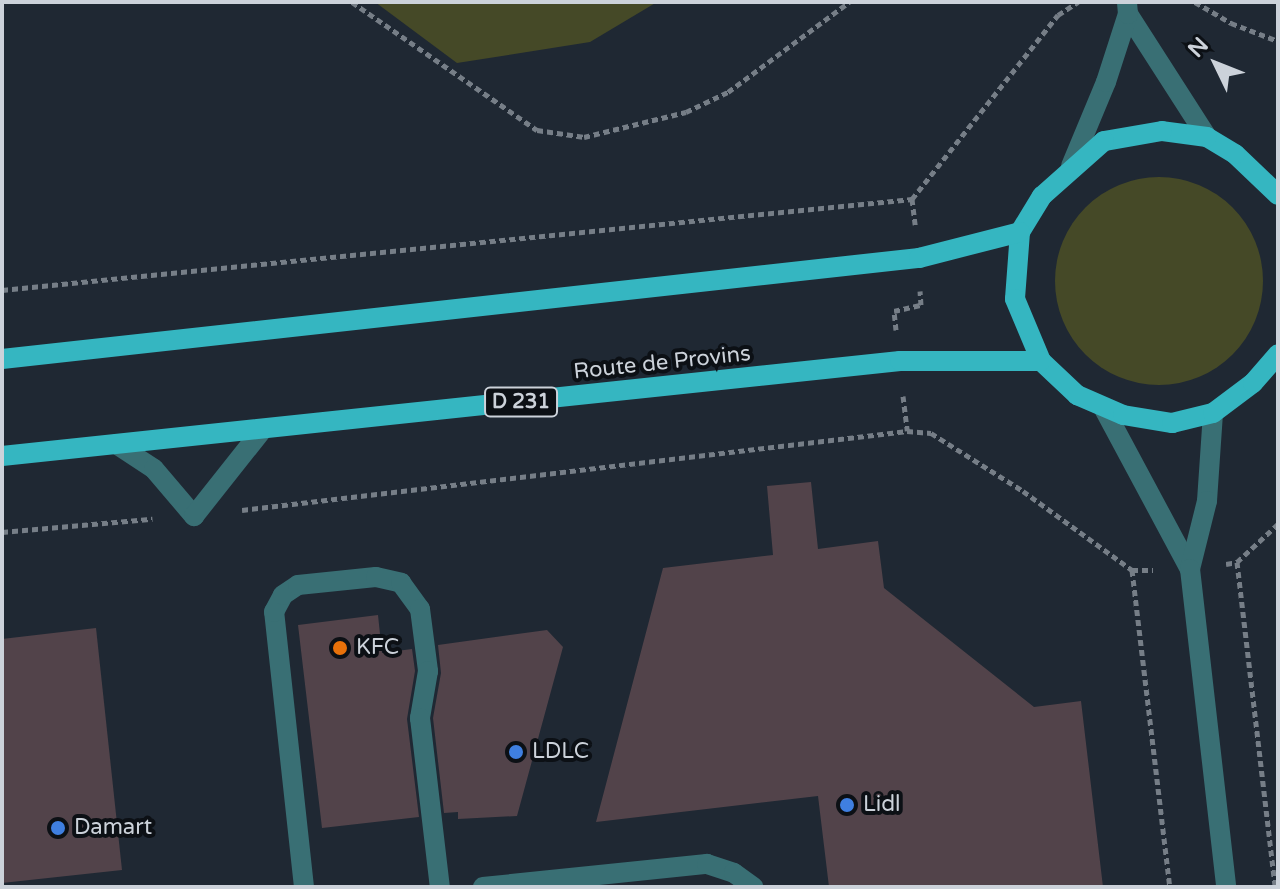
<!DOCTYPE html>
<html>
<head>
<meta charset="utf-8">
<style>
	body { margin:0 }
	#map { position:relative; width:1280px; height:889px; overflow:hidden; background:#1f2833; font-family:"Varela Round",sans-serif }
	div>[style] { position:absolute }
	.green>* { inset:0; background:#454927 }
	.round { border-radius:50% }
	.building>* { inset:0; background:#52434a }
	.path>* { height:5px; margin-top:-2.5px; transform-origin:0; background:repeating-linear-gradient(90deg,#767e87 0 6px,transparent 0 10px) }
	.minor>* { height:20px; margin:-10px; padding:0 10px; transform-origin:10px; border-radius:10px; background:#396f74 }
	.major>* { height:20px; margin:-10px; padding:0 10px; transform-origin:10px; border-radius:10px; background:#35b6c1 }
	.dots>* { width:22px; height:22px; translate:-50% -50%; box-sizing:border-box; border:4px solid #0c1015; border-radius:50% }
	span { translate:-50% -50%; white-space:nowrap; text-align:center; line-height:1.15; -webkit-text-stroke:8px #0c1015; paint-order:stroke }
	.shield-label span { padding:2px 6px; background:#0c1015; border:2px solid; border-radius:6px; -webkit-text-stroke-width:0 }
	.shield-label { font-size:20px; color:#ccd2da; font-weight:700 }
	.street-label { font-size:22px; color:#ccd2da }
	.poi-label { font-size:22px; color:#ccd2da }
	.left { translate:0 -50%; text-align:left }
	.frame { position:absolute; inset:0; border:4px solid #ccd2da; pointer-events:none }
	.north { position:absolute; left:1176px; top:24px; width:80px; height:80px; -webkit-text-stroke:6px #0c1015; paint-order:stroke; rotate:313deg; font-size:22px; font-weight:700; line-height:32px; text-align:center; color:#ccd2da }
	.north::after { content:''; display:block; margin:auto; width:28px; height:36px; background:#ccd2da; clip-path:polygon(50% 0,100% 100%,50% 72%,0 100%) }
</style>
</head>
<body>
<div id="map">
	<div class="green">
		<div style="clip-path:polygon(375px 2px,657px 2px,590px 42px,457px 63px)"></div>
		<div class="round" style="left:1055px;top:177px;width:208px;height:208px"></div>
	</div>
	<div class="building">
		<div style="clip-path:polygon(811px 482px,818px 549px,878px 541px,884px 588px,1034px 707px,1081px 701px,1103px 887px,829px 887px,818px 796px,596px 822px,663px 568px,773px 555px,767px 486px)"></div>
		<div style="clip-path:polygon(378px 615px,382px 653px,412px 649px,415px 671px,407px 719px,419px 817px,322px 828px,298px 625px)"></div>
		<div style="clip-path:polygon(96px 628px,122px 870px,2px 883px,2px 639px)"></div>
		<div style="clip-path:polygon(547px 630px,563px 647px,517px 816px,458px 819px,458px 812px,444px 813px,433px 718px,441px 673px,438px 645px)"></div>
	</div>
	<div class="path">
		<div style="left:352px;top:2px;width:225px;rotate:34.7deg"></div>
		<div style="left:537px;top:130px;width:48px;rotate:8.5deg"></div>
		<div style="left:584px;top:137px;width:105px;rotate:-13.8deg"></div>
		<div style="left:686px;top:112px;width:47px;rotate:-25.5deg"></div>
		<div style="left:728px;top:92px;width:151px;rotate:-36.6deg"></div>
		<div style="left:1195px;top:2px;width:42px;rotate:30.3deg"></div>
		<div style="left:1231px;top:23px;width:50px;rotate:21deg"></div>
		<div style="left:912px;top:199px;width:26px;rotate:83deg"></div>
		<div style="left:2px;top:290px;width:915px;rotate:-5.71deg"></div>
		<div style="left:912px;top:199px;width:235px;rotate:-51.6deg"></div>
		<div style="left:1058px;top:15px;width:24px;rotate:-33deg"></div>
		<div style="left:896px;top:330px;width:19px;rotate:-96deg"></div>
		<div style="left:894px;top:311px;width:28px;rotate:-13deg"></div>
		<div style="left:921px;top:305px;width:14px;rotate:-94deg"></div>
		<div style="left:903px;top:396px;width:35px;rotate:83deg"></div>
		<div style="left:242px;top:510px;width:670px;rotate:-6.77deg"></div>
		<div style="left:907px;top:431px;width:24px;rotate:5deg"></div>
		<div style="left:931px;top:433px;width:109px;rotate:32.2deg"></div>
		<div style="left:1023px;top:491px;width:135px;rotate:35.9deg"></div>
		<div style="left:1132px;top:570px;width:21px"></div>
		<div style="left:2px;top:532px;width:151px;rotate:-5deg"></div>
		<div style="left:1237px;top:562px;width:327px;rotate:83.3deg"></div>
		<div style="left:1226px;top:564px;width:11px;rotate:-10deg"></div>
		<div style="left:1237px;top:562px;width:56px;rotate:-42.8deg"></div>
		<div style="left:1132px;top:570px;width:319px;rotate:83.2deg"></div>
	</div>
	<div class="minor">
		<div style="left:1128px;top:14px;width:146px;rotate:57.3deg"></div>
		<div style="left:1071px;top:166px;width:91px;rotate:-67.4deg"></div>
		<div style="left:1106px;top:82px;width:71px;rotate:-72.1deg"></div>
		<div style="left:1128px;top:14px;width:12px;rotate:-95deg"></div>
		<div style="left:1103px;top:407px;width:184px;rotate:61.8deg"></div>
		<div style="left:1213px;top:413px;width:88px;rotate:93.9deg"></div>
		<div style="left:1207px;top:501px;width:70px;rotate:104deg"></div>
		<div style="left:1190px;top:569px;width:320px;rotate:83.5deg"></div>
		<div style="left:116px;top:444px;width:45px;rotate:33.3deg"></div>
		<div style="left:154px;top:469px;width:62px;rotate:49.6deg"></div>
		<div style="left:194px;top:516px;width:111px;rotate:-51.6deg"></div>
		<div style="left:304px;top:887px;width:277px;rotate:-96.2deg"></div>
		<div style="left:274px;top:612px;width:19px;rotate:-62deg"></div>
		<div style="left:283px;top:595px;width:18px;rotate:-34deg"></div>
		<div style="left:298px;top:585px;width:78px;rotate:-5.9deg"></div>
		<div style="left:376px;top:577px;width:26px;rotate:13deg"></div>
		<div style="left:401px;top:583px;width:32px;rotate:54deg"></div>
		<div style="left:420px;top:609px;width:63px;rotate:82.6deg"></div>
		<div style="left:428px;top:671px;width:48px;rotate:99.7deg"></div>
		<div style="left:420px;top:718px;width:170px;rotate:83.3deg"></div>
		<div style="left:483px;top:887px;width:225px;rotate:-5.9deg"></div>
		<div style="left:707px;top:864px;width:28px;rotate:18deg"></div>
		<div style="left:734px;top:873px;width:24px;rotate:36deg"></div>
	</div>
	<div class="major">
		<div style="left:1278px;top:195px;width:59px;rotate:-136.4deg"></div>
		<div style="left:1235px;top:154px;width:33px;rotate:-149deg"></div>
		<div style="left:1207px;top:137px;width:45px;rotate:-172.4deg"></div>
		<div style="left:1162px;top:131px;width:59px;rotate:170.2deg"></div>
		<div style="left:1104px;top:141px;width:83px;rotate:138.4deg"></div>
		<div style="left:1042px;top:196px;width:42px;rotate:121.4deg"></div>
		<div style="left:1020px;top:232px;width:67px;rotate:94.3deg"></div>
		<div style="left:1015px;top:299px;width:67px;rotate:67.2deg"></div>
		<div style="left:1041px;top:361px;width:50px;rotate:43.4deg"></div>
		<div style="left:1077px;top:395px;width:50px;rotate:23.5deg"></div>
		<div style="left:1123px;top:415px;width:50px;rotate:9.3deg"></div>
		<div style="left:1172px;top:423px;width:42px;rotate:-13.7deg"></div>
		<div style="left:1213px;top:413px;width:50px;rotate:-36.9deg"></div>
		<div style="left:1253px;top:383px;width:38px;rotate:-49deg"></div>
		<div style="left:2px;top:359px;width:923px;rotate:-6.29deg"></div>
		<div style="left:919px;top:258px;width:104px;rotate:-14.4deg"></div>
		<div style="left:2px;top:456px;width:903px;rotate:-6.04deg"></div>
		<div style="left:900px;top:361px;width:141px"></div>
	</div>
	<div class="dots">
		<div style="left:340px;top:648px;background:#e8710a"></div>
		<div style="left:516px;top:752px;background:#3f7fe0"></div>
		<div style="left:847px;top:805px;background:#3f7fe0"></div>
		<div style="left:58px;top:828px;background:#3f7fe0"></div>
	</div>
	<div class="shield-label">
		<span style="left:521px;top:402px">D 231</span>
	</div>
	<div class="street-label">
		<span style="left:662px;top:363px;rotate:-6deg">Route de Provins</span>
	</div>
	<div class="poi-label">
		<span class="left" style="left:356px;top:648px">KFC</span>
		<span class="left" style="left:532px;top:752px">LDLC</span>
		<span class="left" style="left:863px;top:805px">Lidl</span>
		<span class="left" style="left:74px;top:828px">Damart</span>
	</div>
	<div class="frame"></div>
	<div class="north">N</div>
</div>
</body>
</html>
